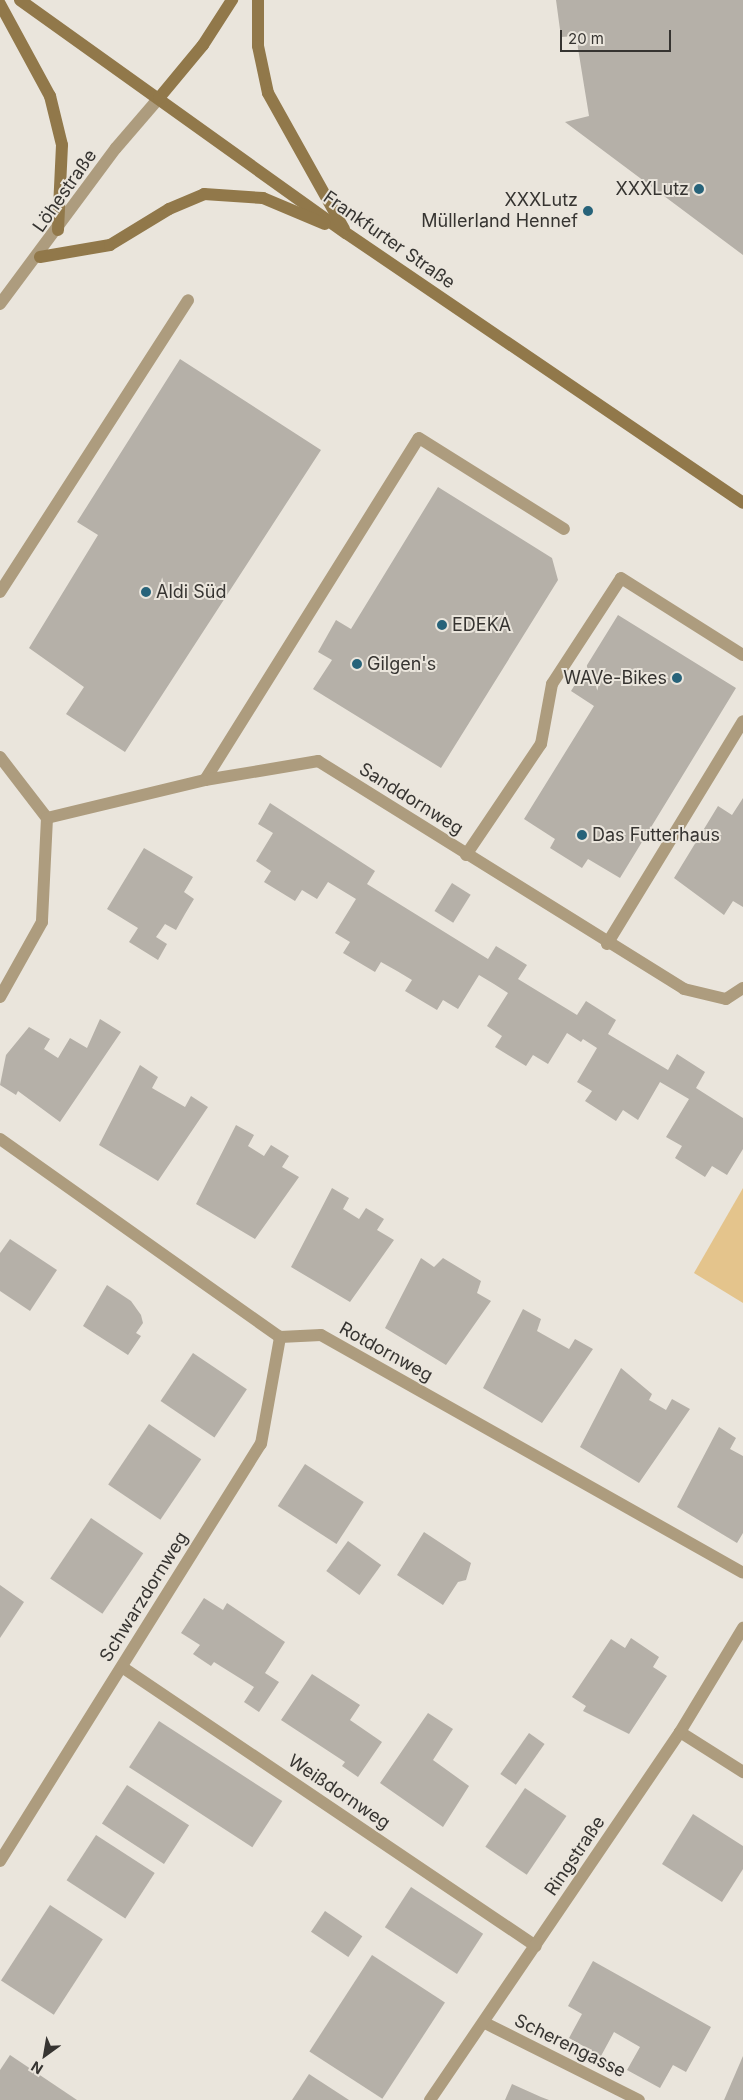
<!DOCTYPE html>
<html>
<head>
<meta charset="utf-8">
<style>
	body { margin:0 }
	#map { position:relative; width:743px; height:2100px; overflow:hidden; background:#eae5dc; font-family:Inter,sans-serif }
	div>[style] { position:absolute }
	.green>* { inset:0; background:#e4c48c }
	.building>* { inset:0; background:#b5b0a8; transform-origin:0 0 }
	.lane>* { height:12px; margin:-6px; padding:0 6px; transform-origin:6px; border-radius:6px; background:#ad9c7e }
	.street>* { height:12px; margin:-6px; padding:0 6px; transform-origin:6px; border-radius:6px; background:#ad9c7e }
	.secondary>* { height:12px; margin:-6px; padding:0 6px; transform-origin:6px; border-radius:6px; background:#91784a }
	.dots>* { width:14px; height:14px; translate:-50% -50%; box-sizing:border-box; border:2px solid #eae5dc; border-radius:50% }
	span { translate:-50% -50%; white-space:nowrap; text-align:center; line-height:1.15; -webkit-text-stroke:4px #eae5dc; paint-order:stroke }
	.poi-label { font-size:18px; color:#363431 }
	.right { translate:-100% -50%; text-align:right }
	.left { translate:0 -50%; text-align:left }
	.street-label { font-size:18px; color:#363431 }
	.north { position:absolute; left:20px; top:2030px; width:50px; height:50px; -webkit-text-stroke:4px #eae5dc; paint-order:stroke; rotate:212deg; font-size:14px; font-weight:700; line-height:20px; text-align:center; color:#363431 }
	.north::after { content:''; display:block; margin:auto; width:18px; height:22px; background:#363431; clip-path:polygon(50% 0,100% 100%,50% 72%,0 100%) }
	.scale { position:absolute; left:560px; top:30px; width:111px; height:22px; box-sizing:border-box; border:2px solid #363431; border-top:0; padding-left:6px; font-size:15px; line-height:18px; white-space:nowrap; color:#363431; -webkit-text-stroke:4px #eae5dc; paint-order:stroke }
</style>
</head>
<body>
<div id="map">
	<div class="green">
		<div style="clip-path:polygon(743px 1188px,743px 1303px,694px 1273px)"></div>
	</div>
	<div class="building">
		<div style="clip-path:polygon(556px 0,743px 0,743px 255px,565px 122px,589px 116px,576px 36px,561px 37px)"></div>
		<div style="clip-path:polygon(180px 359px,321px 450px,125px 752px,66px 714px,84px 687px,29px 648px,98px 535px,77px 522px)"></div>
		<div style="clip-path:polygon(438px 487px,552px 558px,558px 580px,441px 768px,313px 689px,332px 660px,318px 652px,336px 620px,351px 629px)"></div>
		<div style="clip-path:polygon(618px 615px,736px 688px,620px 878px,588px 859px,582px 868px,550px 848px,555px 839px,524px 819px,594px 706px,571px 691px)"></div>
		<div style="clip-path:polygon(743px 798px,743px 907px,733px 901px,724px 915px,674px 878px,718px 806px,732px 815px)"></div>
		<div style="clip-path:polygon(270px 803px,375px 871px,367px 884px,488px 959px,496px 946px,527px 965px,518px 979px,577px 1015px,586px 1001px,616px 1020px,608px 1034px,668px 1070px,677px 1054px,705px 1072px,696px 1088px,743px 1118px,743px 1149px,727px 1175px,712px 1166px,705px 1177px,675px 1158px,682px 1146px,666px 1137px,689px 1099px,660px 1082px,638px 1120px,623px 1110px,616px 1121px,585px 1101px,592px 1091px,577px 1082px,597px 1048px,583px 1039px,581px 1042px,567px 1033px,548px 1064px,533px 1055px,526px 1066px,495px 1047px,502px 1036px,487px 1026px,508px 993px,494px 984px,479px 975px,458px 1009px,443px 1000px,437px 1010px,405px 991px,412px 980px,397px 971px,381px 962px,375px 972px,343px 953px,350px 942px,335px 933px,356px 899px,328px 882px,317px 899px,302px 890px,295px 901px,264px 882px,271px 871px,256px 861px,273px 833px,258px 824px)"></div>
		<div style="clip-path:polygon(144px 848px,193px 877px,184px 892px,194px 899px,185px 914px,176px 930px,165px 924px,156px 937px,167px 944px,158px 960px,129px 942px,138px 928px,107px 909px)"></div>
		<div style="left:452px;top:883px;width:22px;height:33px;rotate:32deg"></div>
		<div style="clip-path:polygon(100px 1019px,121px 1032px,60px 1122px,18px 1091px,16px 1095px,0 1085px,6px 1055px,29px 1027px,50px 1039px,44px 1049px,58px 1058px,70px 1038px,87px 1048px)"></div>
		<div style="clip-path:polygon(140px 1065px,158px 1077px,152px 1088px,185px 1107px,191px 1096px,208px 1107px,158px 1181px,99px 1145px)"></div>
		<div style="clip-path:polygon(236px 1125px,254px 1135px,248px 1146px,264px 1156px,271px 1145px,289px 1156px,282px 1167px,299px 1177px,255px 1239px,196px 1204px)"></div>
		<div style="clip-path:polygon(332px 1188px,349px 1198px,343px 1209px,359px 1219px,366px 1208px,384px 1219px,377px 1230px,394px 1240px,350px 1302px,291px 1267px)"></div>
		<div style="clip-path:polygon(10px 1239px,57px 1270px,30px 1311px,0 1291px,0 1253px)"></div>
		<div style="clip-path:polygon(421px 1258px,434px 1267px,443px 1258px,481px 1281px,477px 1293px,491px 1301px,446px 1365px,385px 1328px)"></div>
		<div style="clip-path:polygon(107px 1285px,131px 1301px,141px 1315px,143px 1323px,136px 1333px,141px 1336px,128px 1355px,83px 1326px)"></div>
		<div style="clip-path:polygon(523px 1309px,541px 1319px,537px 1331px,569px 1349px,575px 1339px,593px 1349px,542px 1423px,483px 1388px)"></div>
		<div style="left:193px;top:1353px;width:65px;height:58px;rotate:34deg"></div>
		<div style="clip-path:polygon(621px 1368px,652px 1394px,649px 1400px,666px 1410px,672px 1399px,690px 1409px,639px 1483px,580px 1447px)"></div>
		<div style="left:149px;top:1424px;width:63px;height:73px;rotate:34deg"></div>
		<div style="clip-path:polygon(719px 1427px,736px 1438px,730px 1449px,743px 1456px,743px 1533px,737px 1543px,677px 1507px)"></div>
		<div style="left:305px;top:1464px;width:70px;height:50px;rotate:33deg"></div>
		<div style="left:91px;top:1518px;width:63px;height:73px;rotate:34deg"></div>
		<div style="clip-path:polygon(424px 1532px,471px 1563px,466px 1580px,458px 1582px,443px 1605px,397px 1575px)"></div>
		<div style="left:348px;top:1541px;width:41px;height:37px;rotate:36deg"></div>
		<div style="clip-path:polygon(0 1585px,24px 1602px,0 1638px)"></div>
		<div style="clip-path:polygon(204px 1598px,223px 1610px,227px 1603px,285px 1642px,265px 1673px,279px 1682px,259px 1712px,244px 1702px,254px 1687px,214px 1662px,211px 1666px,193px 1654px,200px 1645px,181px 1633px)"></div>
		<div style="clip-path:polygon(631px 1638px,659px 1657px,653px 1667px,667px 1676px,629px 1734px,583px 1711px,586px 1706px,572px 1697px,611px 1639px,625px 1648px)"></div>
		<div style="clip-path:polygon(312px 1674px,360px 1705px,350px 1720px,382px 1742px,358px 1777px,342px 1766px,345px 1762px,281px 1720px)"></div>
		<div style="clip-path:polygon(428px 1713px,453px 1729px,433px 1760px,469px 1786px,443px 1827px,380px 1783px)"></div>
		<div style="left:159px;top:1721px;width:147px;height:55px;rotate:33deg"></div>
		<div style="left:529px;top:1733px;width:19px;height:50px;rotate:35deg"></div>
		<div style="left:127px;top:1785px;width:74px;height:46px;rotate:33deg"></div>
		<div style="left:525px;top:1788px;width:50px;height:71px;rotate:34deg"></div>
		<div style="clip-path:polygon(693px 1814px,743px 1846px,743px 1869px,722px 1902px,662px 1864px)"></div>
		<div style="left:96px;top:1835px;width:70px;height:54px;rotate:33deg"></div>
		<div style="left:411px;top:1887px;width:86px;height:48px;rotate:33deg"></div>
		<div style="left:50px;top:1905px;width:63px;height:90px;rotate:33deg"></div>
		<div style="left:325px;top:1911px;width:45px;height:25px;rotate:34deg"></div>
		<div style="left:372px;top:1955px;width:87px;height:115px;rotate:33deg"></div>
		<div style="clip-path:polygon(593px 1961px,711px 2027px,686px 2072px,673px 2065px,660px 2088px,627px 2070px,640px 2047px,614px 2032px,601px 2056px,569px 2038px,582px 2014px,568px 2006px)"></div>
		<div style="clip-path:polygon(10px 2055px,77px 2100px,0 2100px,0 2070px)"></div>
		<div style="clip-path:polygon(743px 2056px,743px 2100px,724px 2100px)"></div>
		<div style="clip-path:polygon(309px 2074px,349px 2100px,292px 2100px)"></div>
		<div style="clip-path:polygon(512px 2084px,541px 2097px,549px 2100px,505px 2100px)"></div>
	</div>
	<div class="lane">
		<div style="left:0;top:592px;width:347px;rotate:-57.2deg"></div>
		<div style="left:205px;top:780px;width:403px;rotate:-58deg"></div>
		<div style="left:419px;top:438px;width:171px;rotate:32.1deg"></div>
		<div style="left:466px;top:855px;width:134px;rotate:-56deg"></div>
		<div style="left:541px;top:744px;width:61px;rotate:-79.6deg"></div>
		<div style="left:552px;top:684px;width:126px;rotate:-56.9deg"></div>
		<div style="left:621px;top:578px;width:144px;rotate:32.3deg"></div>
		<div style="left:607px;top:944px;width:261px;rotate:-58.6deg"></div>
		<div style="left:726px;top:999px;width:20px;rotate:-33deg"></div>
	</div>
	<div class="street">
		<div style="left:0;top:304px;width:194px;rotate:-53.4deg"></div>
		<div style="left:116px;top:148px;width:66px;rotate:-49.3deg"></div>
		<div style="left:0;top:757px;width:77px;rotate:52.4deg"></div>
		<div style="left:47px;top:818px;width:104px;rotate:92.8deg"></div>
		<div style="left:42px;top:922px;width:86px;rotate:119.2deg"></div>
		<div style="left:47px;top:818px;width:163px;rotate:-13.5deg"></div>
		<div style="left:205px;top:780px;width:115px;rotate:-9.5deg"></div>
		<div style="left:318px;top:761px;width:431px;rotate:31.9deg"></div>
		<div style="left:684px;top:989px;width:43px;rotate:13.4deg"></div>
		<div style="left:0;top:1139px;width:343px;rotate:35.3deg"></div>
		<div style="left:280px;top:1337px;width:41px;rotate:-2.8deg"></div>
		<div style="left:321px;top:1335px;width:484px;rotate:29.4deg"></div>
		<div style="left:122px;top:1667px;width:499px;rotate:34deg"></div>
		<div style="left:680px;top:1732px;width:75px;rotate:32.4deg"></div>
		<div style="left:0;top:1861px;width:492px;rotate:-58deg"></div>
		<div style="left:261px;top:1444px;width:109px;rotate:-79.9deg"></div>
		<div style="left:485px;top:2023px;width:172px;rotate:26.6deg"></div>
		<div style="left:430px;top:2100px;width:445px;rotate:-55.8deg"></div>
		<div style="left:680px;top:1732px;width:122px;rotate:-58.8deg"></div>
	</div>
	<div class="secondary">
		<div style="left:20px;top:0;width:401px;rotate:35.6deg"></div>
		<div style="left:346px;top:233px;width:480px;rotate:34.2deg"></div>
		<div style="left:258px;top:0;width:46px;rotate:90deg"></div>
		<div style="left:258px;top:46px;width:48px;rotate:78deg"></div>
		<div style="left:268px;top:93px;width:156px;rotate:60.8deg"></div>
		<div style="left:0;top:4px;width:105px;rotate:61.5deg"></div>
		<div style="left:50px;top:96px;width:50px;rotate:76.2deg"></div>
		<div style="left:62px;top:145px;width:85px;rotate:92.7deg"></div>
		<div style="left:159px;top:98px;width:69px;rotate:-50.3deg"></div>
		<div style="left:203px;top:45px;width:54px;rotate:-57.2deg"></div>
		<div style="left:40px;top:257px;width:71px;rotate:-9.7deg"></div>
		<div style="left:110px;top:245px;width:69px;rotate:-31.4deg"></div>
		<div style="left:169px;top:209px;width:38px;rotate:-23deg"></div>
		<div style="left:204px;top:194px;width:59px;rotate:3.9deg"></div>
		<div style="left:263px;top:198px;width:67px;rotate:22.8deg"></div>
	</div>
	<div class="dots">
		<div style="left:699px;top:189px;background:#27637a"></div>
		<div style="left:588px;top:211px;background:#27637a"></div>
		<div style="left:146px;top:592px;background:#27637a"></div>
		<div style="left:442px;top:625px;background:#27637a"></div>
		<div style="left:357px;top:664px;background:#27637a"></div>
		<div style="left:677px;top:678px;background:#27637a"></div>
		<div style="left:582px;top:835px;background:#27637a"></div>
	</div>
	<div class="poi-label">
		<span class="right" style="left:689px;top:189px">XXXLutz</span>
		<span class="right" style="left:578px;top:211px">XXXLutz<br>Müllerland Hennef</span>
		<span class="left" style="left:156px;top:592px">Aldi Süd</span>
		<span class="left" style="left:452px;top:625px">EDEKA</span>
		<span class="left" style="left:367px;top:664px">Gilgen's</span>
		<span class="right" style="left:667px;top:678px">WAVe-Bikes</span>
		<span class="left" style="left:592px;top:835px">Das Futterhaus</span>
	</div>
	<div class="street-label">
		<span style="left:65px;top:191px;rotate:-55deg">Löhestraße</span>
		<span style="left:389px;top:240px;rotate:35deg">Frankfurter Straße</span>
		<span style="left:411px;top:799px;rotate:32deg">Sanddornweg</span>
		<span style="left:386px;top:1352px;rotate:29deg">Rotdornweg</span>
		<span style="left:144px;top:1597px;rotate:-58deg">Schwarzdornweg</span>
		<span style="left:339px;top:1792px;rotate:34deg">Weißdornweg</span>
		<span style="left:575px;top:1856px;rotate:-56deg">Ringstraße</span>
		<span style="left:570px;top:2046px;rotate:26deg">Scherengasse</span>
	</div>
	<div class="north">N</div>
	<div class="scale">20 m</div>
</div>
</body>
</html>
